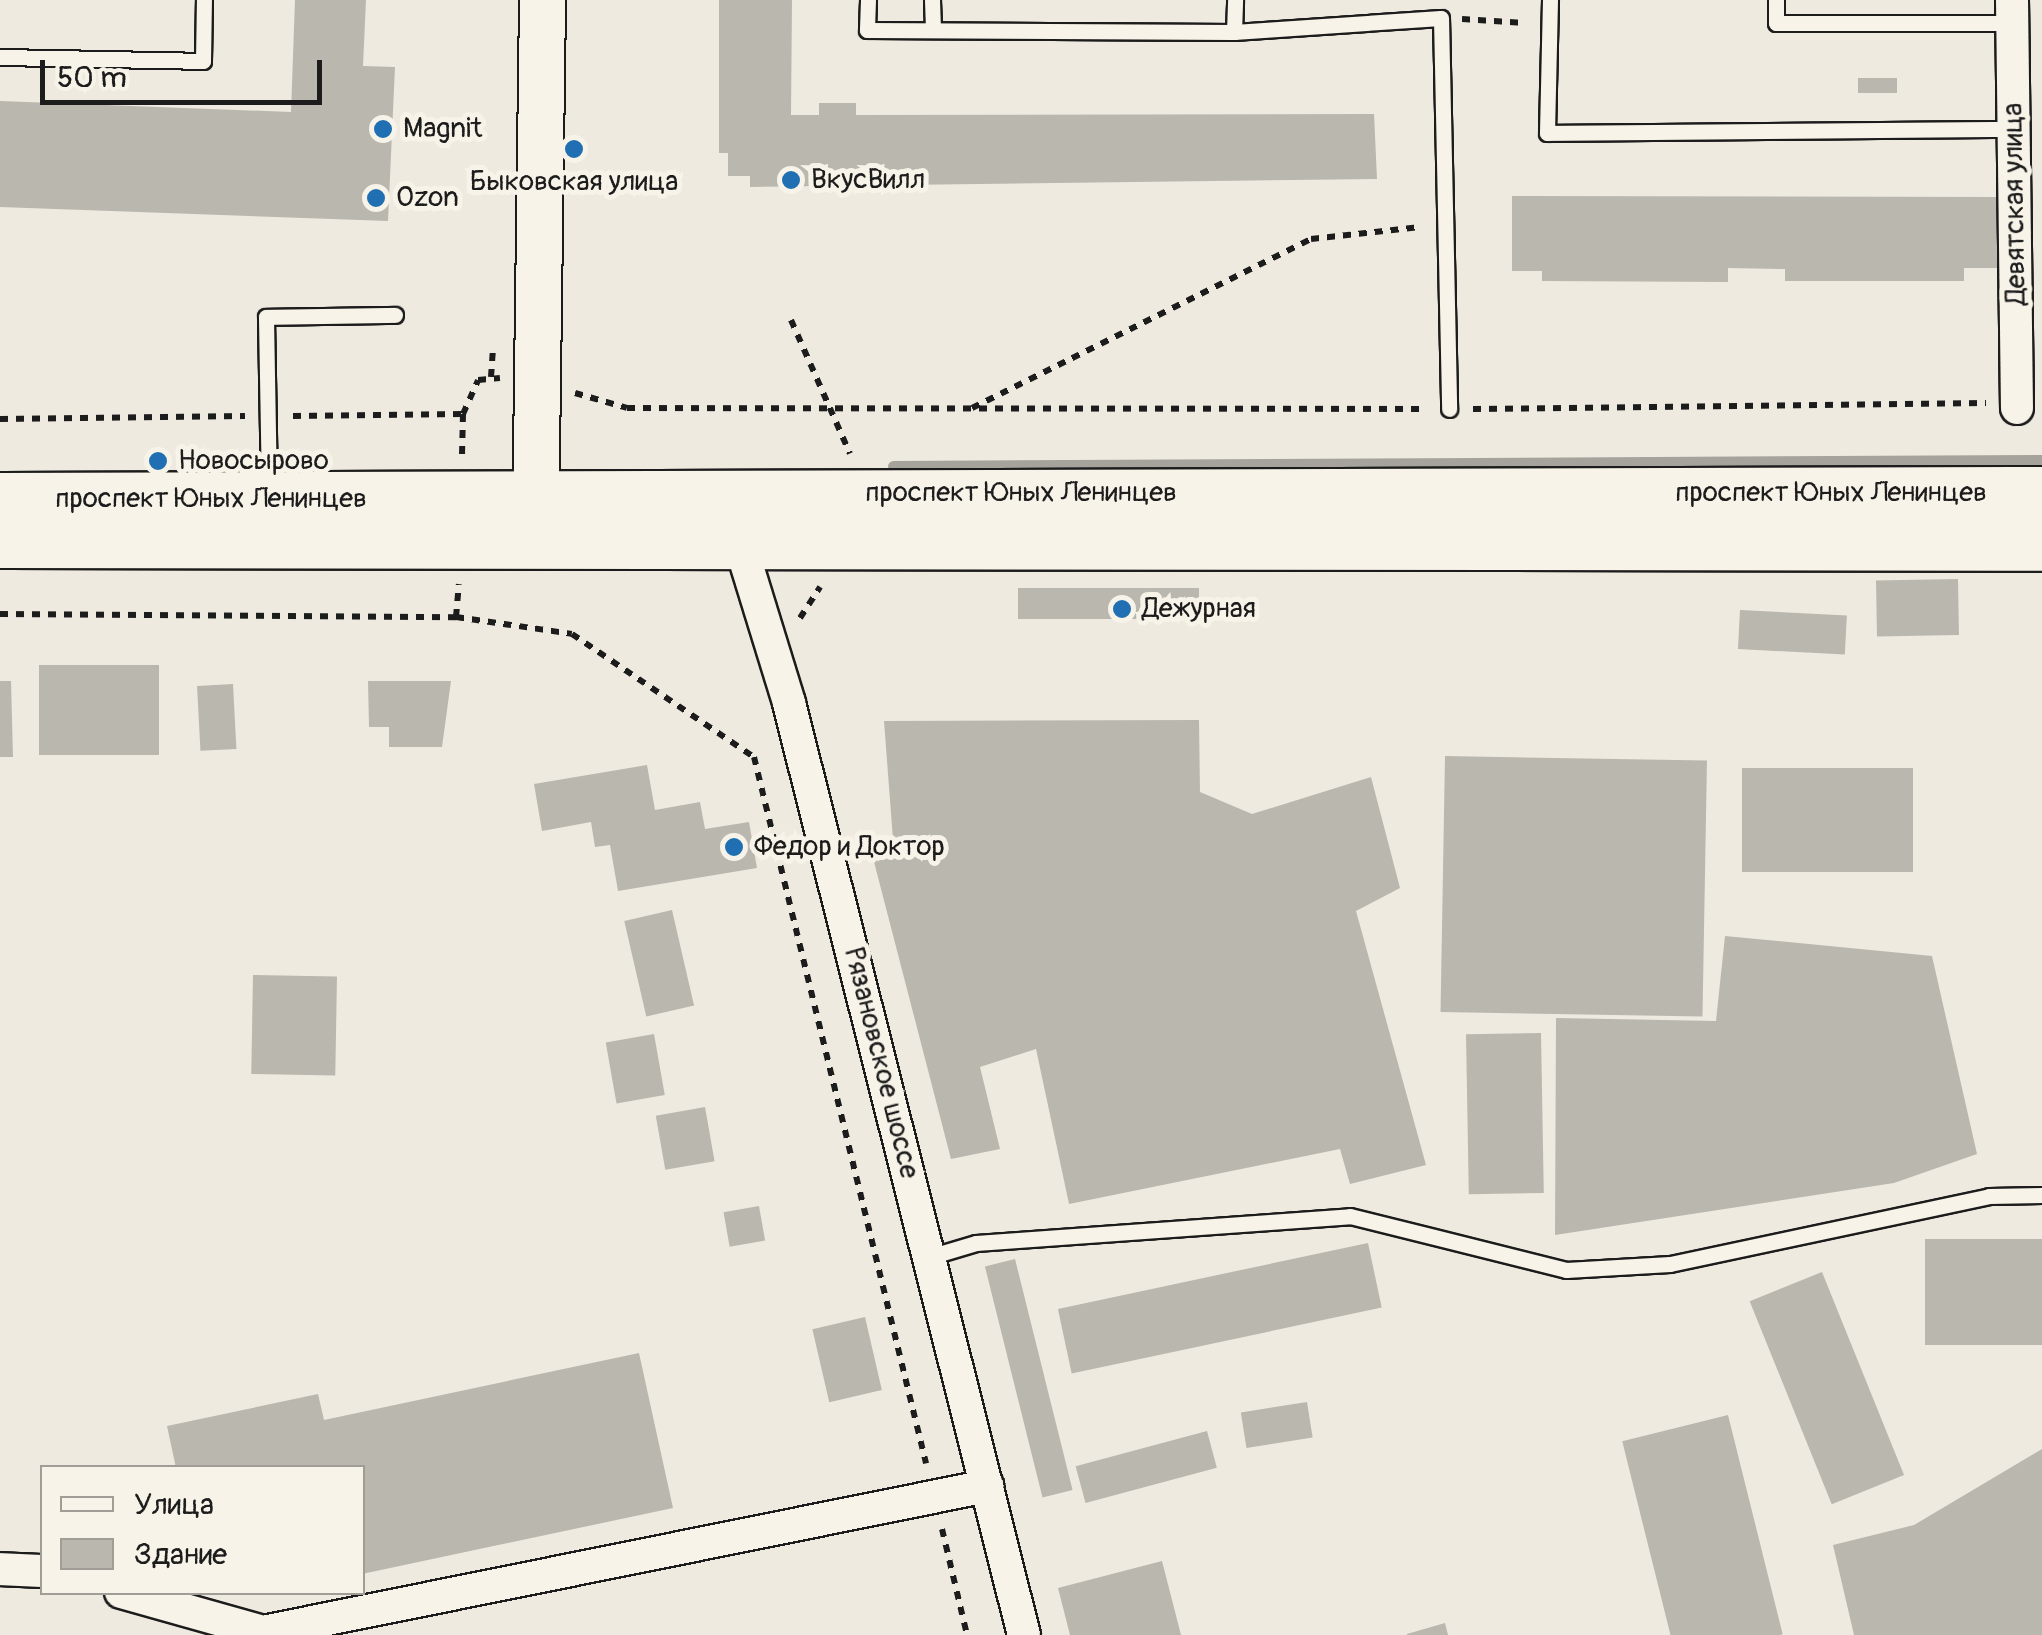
<!DOCTYPE html>
<html>
<head>
<meta charset="utf-8">
<style>
	body { margin:0 }
	#map { position:relative; width:2042px; height:1635px; overflow:hidden; background:#eeeae0; font-family:Pangolin,sans-serif }
	div>[style] { position:absolute }
	.stream>* { height:11px; margin:-5.5px; padding:0 5.5px; transform-origin:5.5px; border-radius:5.5px; background:#a6a39d }
	.building>* { inset:0; background:#bab7af; transform-origin:0 0 }
	.path>* { height:6px; margin-top:-3px; transform-origin:0; background:repeating-linear-gradient(90deg,#1c1c1c 0 8px,transparent 0 16px) }
	.roads { filter:drop-shadow(2px 0 #1c1c1c) drop-shadow(-2px 0 #1c1c1c) drop-shadow(0 2px #1c1c1c) drop-shadow(0 -2px #1c1c1c) }
	.lane>* { height:15px; margin:-7.5px; padding:0 7.5px; transform-origin:7.5px; border-radius:7.5px; background:#f7f3e8 }
	.street>* { height:32px; margin:-16px; padding:0 16px; transform-origin:16px; border-radius:16px; background:#f7f3e8 }
	.secondary>* { height:45px; margin:-22.5px; padding:0 22.5px; transform-origin:22.5px; border-radius:22.5px; background:#f7f3e8 }
	.primary>* { height:52px; margin:-26px; padding:0 26px; transform-origin:26px; border-radius:26px; background:#f7f3e8 }
	.dots>* { width:28px; height:28px; translate:-50% -50%; box-sizing:border-box; border:5px solid #f7f3e8; border-radius:50% }
	span { translate:-50% -50%; white-space:nowrap; text-align:center; line-height:1.15; -webkit-text-stroke:10px #f7f3e8; paint-order:stroke }
	.poi-label { font-size:28px; color:#1c1c1c }
	.left { translate:0 -50%; text-align:left }
	.street-label { font-size:28px; color:#1c1c1c }
	.legend { position:absolute; left:40px; top:1465px; width:325px; height:130px; box-sizing:border-box; background:#f7f3e8; border:2px solid #9f9d96; margin:0; padding:12px 18px; list-style:none; font-size:30px; color:#1c1c1c }
	.legend li { display:flex; align-items:center; gap:20px; height:50px }
	.legend b { width:50px; border:2px solid #9f9d96 }
	.scale { position:absolute; left:40px; top:60px; width:282px; height:45px; box-sizing:border-box; border:5px solid #1c1c1c; border-top:0; padding-left:12px; font-size:30px; line-height:35px; white-space:nowrap; color:#1c1c1c; -webkit-text-stroke:8px #f7f3e8; paint-order:stroke }
</style>
</head>
<body>
<div id="map">
	<div class="stream">
		<div style="left:893px;top:466px;width:1149px;rotate:-0.3deg"></div>
	</div>
	<div class="building">
		<div style="clip-path:polygon(295px 0,366px 0,363px 66px,395px 67px,388px 221px,0 207px,0 101px,291px 112px)"></div>
		<div style="clip-path:polygon(719px 0,792px 0,791px 115px,819px 115px,819px 103px,856px 103px,856px 115px,1374px 114px,1377px 179px,750px 187px,750px 176px,728px 176px,728px 153px,719px 153px)"></div>
		<div style="left:1897px;top:78px;width:15px;height:39px;rotate:90deg"></div>
		<div style="clip-path:polygon(1512px 196px,1997px 197px,1997px 268px,1964px 268px,1964px 281px,1785px 281px,1785px 269px,1728px 268px,1728px 282px,1542px 281px,1542px 271px,1512px 271px)"></div>
		<div style="left:1958px;top:579px;width:56px;height:82px;rotate:89deg"></div>
		<div style="left:1199px;top:588px;width:31px;height:181px;rotate:90deg"></div>
		<div style="left:1740px;top:610px;width:107px;height:39px;rotate:3deg"></div>
		<div style="left:39px;top:665px;width:120px;height:90px"></div>
		<div style="clip-path:polygon(0 681px,11px 681px,13px 757px,0 757px)"></div>
		<div style="clip-path:polygon(368px 681px,451px 681px,442px 747px,389px 747px,389px 727px,369px 727px)"></div>
		<div style="left:233px;top:684px;width:65px;height:36px;rotate:87deg"></div>
		<div style="clip-path:polygon(1199px 720px,1200px 792px,1252px 814px,1371px 777px,1400px 888px,1356px 911px,1426px 1165px,1350px 1184px,1340px 1149px,1069px 1204px,1036px 1049px,980px 1067px,1000px 1149px,951px 1159px,873px 858px,894px 853px,884px 721px)"></div>
		<div style="left:1445px;top:756px;width:262px;height:256px;rotate:1deg"></div>
		<div style="clip-path:polygon(647px 765px,655px 810px,700px 802px,705px 829px,749px 822px,757px 868px,618px 891px,610px 845px,595px 847px,591px 822px,542px 831px,534px 784px)"></div>
		<div style="left:1742px;top:768px;width:171px;height:104px"></div>
		<div style="left:672px;top:910px;width:98px;height:49px;rotate:77deg"></div>
		<div style="clip-path:polygon(1725px 936px,1932px 956px,1977px 1154px,1894px 1183px,1555px 1235px,1556px 1018px,1716px 1021px)"></div>
		<div style="left:253px;top:975px;width:84px;height:99px;rotate:1deg"></div>
		<div style="left:1541px;top:1033px;width:160px;height:75px;rotate:89deg"></div>
		<div style="left:654px;top:1034px;width:62px;height:49px;rotate:80deg"></div>
		<div style="left:705px;top:1107px;width:55px;height:50px;rotate:80deg"></div>
		<div style="left:759px;top:1206px;width:35px;height:36px;rotate:80deg"></div>
		<div style="left:2042px;top:1239px;width:106px;height:117px;rotate:90deg"></div>
		<div style="left:1368px;top:1243px;width:66px;height:317px;rotate:78deg"></div>
		<div style="left:1015px;top:1259px;width:238px;height:31px;rotate:76deg"></div>
		<div style="left:1822px;top:1272px;width:219px;height:78px;rotate:68deg"></div>
		<div style="left:865px;top:1317px;width:75px;height:54px;rotate:77deg"></div>
		<div style="clip-path:polygon(639px 1353px,673px 1508px,362px 1574px,362px 1468px,176px 1468px,167px 1426px,318px 1394px,324px 1420px)"></div>
		<div style="left:1307px;top:1402px;width:36px;height:67px;rotate:81deg"></div>
		<div style="left:1728px;top:1415px;width:226px;height:109px;rotate:76deg"></div>
		<div style="left:1207px;top:1431px;width:38px;height:136px;rotate:75deg"></div>
		<div style="clip-path:polygon(2042px 1449px,2042px 1635px,1854px 1635px,1833px 1545px,1914px 1525px)"></div>
		<div style="clip-path:polygon(1162px 1561px,1181px 1635px,1070px 1635px,1058px 1588px)"></div>
		<div style="clip-path:polygon(1445px 1623px,1448px 1635px,1407px 1635px,1407px 1634px)"></div>
	</div>
	<div class="path">
		<div style="left:1462px;top:19px;width:63px;rotate:3.6deg"></div>
		<div style="left:791px;top:320px;width:146px;rotate:66.2deg"></div>
		<div style="left:491px;top:377px;width:29px;rotate:-86deg"></div>
		<div style="left:575px;top:393px;width:54px;rotate:16.1deg"></div>
		<div style="left:627px;top:408px;width:799px;rotate:0.07deg"></div>
		<div style="left:972px;top:408px;width:379px;rotate:-26.5deg"></div>
		<div style="left:1311px;top:239px;width:110px;rotate:-6.3deg"></div>
		<div style="left:1473px;top:409px;width:513px;rotate:-0.67deg"></div>
		<div style="left:463px;top:414px;width:37px;rotate:-66deg"></div>
		<div style="left:478px;top:380px;width:22px;rotate:-5deg"></div>
		<div style="left:293px;top:416px;width:170px;rotate:-0.7deg"></div>
		<div style="left:463px;top:414px;width:42px;rotate:91.4deg"></div>
		<div style="left:0;top:419px;width:245px;rotate:-0.7deg"></div>
		<div style="left:0;top:614px;width:456px;rotate:0.4deg"></div>
		<div style="left:456px;top:617px;width:117px;rotate:8.3deg"></div>
		<div style="left:572px;top:634px;width:220px;rotate:34.1deg"></div>
		<div style="left:754px;top:757px;width:727px;rotate:76.31deg"></div>
		<div style="left:456px;top:617px;width:33px;rotate:-85deg"></div>
		<div style="left:800px;top:618px;width:37px;rotate:-57deg"></div>
		<div style="left:942px;top:1529px;width:109px;rotate:76.7deg"></div>
	</div>
	<div class="roads">
		<div class="lane">
			<div style="left:868px;top:0;width:30px;rotate:92deg"></div>
			<div style="left:867px;top:30px;width:367px;rotate:0.3deg"></div>
			<div style="left:1234px;top:32px;width:207px;rotate:-3.9deg"></div>
			<div style="left:1441px;top:18px;width:391px;rotate:88.8deg"></div>
			<div style="left:932px;top:0;width:29px;rotate:88deg"></div>
			<div style="left:1550px;top:0;width:133px;rotate:91.3deg"></div>
			<div style="left:1547px;top:133px;width:467px;rotate:-0.5deg"></div>
			<div style="left:1776px;top:0;width:23px;rotate:90deg"></div>
			<div style="left:1776px;top:23px;width:236px"></div>
			<div style="left:1234px;top:32px;width:32px;rotate:-88deg"></div>
			<div style="left:0;top:57px;width:203px;rotate:1.1deg"></div>
			<div style="left:203px;top:61px;width:61px;rotate:-89.1deg"></div>
			<div style="left:269px;top:490px;width:173px;rotate:-91deg"></div>
			<div style="left:266px;top:317px;width:129px;rotate:-0.9deg"></div>
			<div style="left:929px;top:1257px;width:49px;rotate:-16.6deg"></div>
			<div style="left:976px;top:1243px;width:375px;rotate:-4.1deg"></div>
			<div style="left:1350px;top:1216px;width:223px;rotate:14deg"></div>
			<div style="left:1566px;top:1270px;width:104px;rotate:-3.3deg"></div>
			<div style="left:1670px;top:1264px;width:326px;rotate:-12deg"></div>
			<div style="left:1989px;top:1196px;width:53px;rotate:-1.1deg"></div>
		</div>
		<div class="street">
			<div style="left:2012px;top:0;width:408px;rotate:89.3deg"></div>
			<div style="left:735px;top:527px;width:184px;rotate:72.9deg"></div>
			<div style="left:789px;top:703px;width:961px;rotate:75.85deg"></div>
			<div style="left:0;top:1569px;width:42px;rotate:2.7deg"></div>
			<div style="left:121px;top:1592px;width:148px;rotate:15.7deg"></div>
			<div style="left:263px;top:1632px;width:739px;rotate:-11.4deg"></div>
		</div>
		<div class="secondary">
			<div style="left:535px;top:529px;width:529px;rotate:-89.24deg"></div>
		</div>
		<div class="primary">
			<div style="left:0;top:499px;width:2042px;rotate:-0.17deg"></div>
			<div style="left:0;top:542px;width:2042px;rotate:0.08deg"></div>
		</div>
	</div>
	<div class="dots">
		<div style="left:383px;top:129px;background:#1f6fb2"></div>
		<div style="left:574px;top:149px;background:#1f6fb2"></div>
		<div style="left:791px;top:180px;background:#1f6fb2"></div>
		<div style="left:376px;top:198px;background:#1f6fb2"></div>
		<div style="left:158px;top:461px;background:#1f6fb2"></div>
		<div style="left:1122px;top:609px;background:#1f6fb2"></div>
		<div style="left:734px;top:847px;background:#1f6fb2"></div>
	</div>
	<div class="poi-label">
		<span class="left" style="left:403px;top:129px">Magnit</span>
		<span class="left" style="left:811px;top:180px">ВкусВилл</span>
		<span style="left:574px;top:182px">Быковская улица</span>
		<span class="left" style="left:396px;top:198px">Ozon</span>
		<span class="left" style="left:178px;top:461px">Новосырово</span>
		<span class="left" style="left:1142px;top:609px">Дежурная</span>
		<span class="left" style="left:754px;top:847px">Федор и Доктор</span>
	</div>
	<div class="street-label">
		<span style="left:2015px;top:204px;rotate:-91deg">Девятская улица</span>
		<span style="left:1021px;top:493px">проспект Юных Ленинцев</span>
		<span style="left:1831px;top:493px">проспект Юных Ленинцев</span>
		<span style="left:211px;top:499px">проспект Юных Ленинцев</span>
		<span style="left:881px;top:1063px;rotate:76deg">Рязановское шоссе</span>
	</div>
	<ul class="legend">
	<li><b style="height:12px;background:#f7f3e8"></b>Улица</li>
	<li><b style="height:28px;background:#bab7af"></b>Здание</li>
	</ul>
	<div class="scale">50 m</div>
</div>
</body>
</html>
